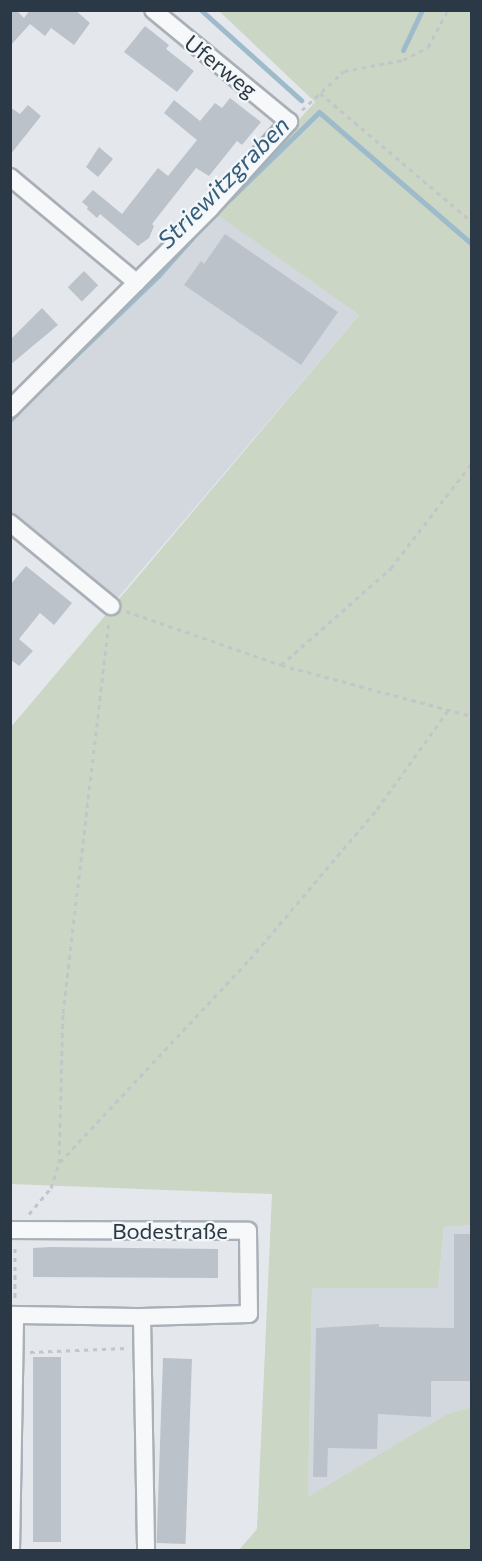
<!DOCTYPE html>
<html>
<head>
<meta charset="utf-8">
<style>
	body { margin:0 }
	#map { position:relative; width:482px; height:1561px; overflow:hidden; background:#e4e8ec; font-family:Commissioner,sans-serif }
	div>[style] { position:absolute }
	.built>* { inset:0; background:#d2d8de }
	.green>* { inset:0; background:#cbd6c5 }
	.stream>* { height:5px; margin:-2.5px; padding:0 2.5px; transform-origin:2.5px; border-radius:2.5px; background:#9ebbcc }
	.building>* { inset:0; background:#bbc2ca; transform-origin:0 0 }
	.path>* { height:3px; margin-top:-1.5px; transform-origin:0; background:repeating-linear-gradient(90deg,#c2c6cb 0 4.5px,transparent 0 9px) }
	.roads { filter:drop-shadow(2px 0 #a9b0b7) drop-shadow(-2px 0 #a9b0b7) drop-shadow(0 2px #a9b0b7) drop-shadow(0 -2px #a9b0b7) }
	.minor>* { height:16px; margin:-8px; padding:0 8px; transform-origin:8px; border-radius:8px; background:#f7f8fa }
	span { translate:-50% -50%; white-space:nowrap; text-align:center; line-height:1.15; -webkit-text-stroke:4.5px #f4f7f9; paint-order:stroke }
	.street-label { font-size:22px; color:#2b3845 }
	.water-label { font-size:24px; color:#335d7b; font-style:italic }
	.frame { position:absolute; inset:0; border:12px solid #2b3845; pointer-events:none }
</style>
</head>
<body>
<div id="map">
	<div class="built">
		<div style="clip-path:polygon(210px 209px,359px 315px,111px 606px,11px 523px,11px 409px)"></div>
		<div style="clip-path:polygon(471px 1225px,471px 1407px,447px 1414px,308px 1498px,312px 1288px,438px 1288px,444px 1227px)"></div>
	</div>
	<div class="green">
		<div style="clip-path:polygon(219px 11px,471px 11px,471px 1225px,444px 1227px,438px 1288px,312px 1288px,308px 1497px,447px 1414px,471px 1407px,471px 1550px,239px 1550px,257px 1529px,272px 1194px,11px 1184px,11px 727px,359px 315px,215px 213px,315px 102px)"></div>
	</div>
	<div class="stream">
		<div style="left:201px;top:10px;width:135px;rotate:42deg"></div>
		<div style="left:403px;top:50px;width:44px;rotate:-64.6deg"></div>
		<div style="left:230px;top:199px;width:124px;rotate:-44.3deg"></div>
		<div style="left:319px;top:112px;width:202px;rotate:40.8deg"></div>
		<div style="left:46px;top:384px;width:156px;rotate:-44deg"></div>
		<div style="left:158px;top:276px;width:51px;rotate:-48.2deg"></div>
		<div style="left:10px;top:420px;width:11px;rotate:-45deg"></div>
	</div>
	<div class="building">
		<div style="clip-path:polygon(10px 10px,16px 10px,24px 18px,30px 10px,75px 10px,90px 23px,74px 45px,51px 28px,45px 36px,30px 24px,10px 46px)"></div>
		<div style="clip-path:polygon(145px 26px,169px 45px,166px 49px,194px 71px,177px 92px,124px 52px)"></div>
		<div style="clip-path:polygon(230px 98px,261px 122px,242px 145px,237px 141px,209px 176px,196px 168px,152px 224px,154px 226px,149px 238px,138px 246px,100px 214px,97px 218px,87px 209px,88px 207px,82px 202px,93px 190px,122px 214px,158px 168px,168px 176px,197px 140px,164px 113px,174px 100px,200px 121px,215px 103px,222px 108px)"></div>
		<div style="clip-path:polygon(28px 105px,41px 116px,10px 155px,10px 107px,20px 114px)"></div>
		<div style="clip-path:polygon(99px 147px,113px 159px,98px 177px,86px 167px)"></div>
		<div style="clip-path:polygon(225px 234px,338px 312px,301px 365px,184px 285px,201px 261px,204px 264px)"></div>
		<div style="left:84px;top:271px;width:20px;height:23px;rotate:45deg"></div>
		<div style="clip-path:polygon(42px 308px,58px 325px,10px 365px,10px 340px)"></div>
		<div style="clip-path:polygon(26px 566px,72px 603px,54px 625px,40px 613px,19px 639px,33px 651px,19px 666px,10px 659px,10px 585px)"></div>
		<div style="clip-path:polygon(454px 1234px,471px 1234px,471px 1381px,431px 1381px,431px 1417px,378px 1414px,377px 1449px,328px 1448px,327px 1477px,313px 1477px,316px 1328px,379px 1324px,379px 1327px,454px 1328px)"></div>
		<div style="clip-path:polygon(50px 1247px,218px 1249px,218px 1278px,33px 1277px,33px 1248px)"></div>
		<div style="left:33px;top:1357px;width:28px;height:185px"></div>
		<div style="left:163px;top:1358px;width:29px;height:185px;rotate:2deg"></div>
	</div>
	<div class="path">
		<div style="left:320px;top:93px;width:199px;rotate:40.3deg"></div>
		<div style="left:302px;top:110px;width:57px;rotate:-42.9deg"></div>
		<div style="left:344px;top:71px;width:60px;rotate:-10.6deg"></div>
		<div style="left:403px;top:60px;width:28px;rotate:-27deg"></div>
		<div style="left:428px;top:47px;width:42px;rotate:-61.6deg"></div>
		<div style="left:126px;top:611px;width:164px;rotate:19.2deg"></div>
		<div style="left:281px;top:665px;width:198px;rotate:15deg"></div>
		<div style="left:281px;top:665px;width:147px;rotate:-41.4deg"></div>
		<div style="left:391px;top:568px;width:133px;rotate:-52.4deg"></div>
		<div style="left:60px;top:1162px;width:278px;rotate:-46.9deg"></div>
		<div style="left:250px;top:959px;width:197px;rotate:-49.7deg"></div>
		<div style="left:377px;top:809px;width:123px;rotate:-54.2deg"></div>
		<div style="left:29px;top:1214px;width:34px;rotate:-50deg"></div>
		<div style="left:51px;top:1188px;width:26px;rotate:-72deg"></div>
		<div style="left:59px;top:1163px;width:150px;rotate:-88.5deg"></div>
		<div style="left:63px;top:1013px;width:395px;rotate:-83.3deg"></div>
		<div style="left:15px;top:1248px;width:50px;rotate:90deg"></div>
		<div style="left:30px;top:1352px;width:96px;rotate:-2.4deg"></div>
	</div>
	<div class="roads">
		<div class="minor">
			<div style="left:10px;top:177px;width:165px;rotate:39.8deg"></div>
			<div style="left:10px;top:409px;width:283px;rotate:-45deg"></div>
			<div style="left:210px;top:209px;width:118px;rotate:-47.8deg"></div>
			<div style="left:289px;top:122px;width:176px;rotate:-140.5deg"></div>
			<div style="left:10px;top:523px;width:131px;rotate:39.4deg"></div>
			<div style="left:10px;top:1230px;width:238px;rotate:0.2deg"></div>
			<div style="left:248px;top:1231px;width:83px;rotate:89.3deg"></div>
			<div style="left:249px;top:1314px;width:107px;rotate:178.4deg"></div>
			<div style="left:142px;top:1317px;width:132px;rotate:-179.1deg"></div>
			<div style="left:142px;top:1317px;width:233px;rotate:89deg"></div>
			<div style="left:11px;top:1550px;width:235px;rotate:-89deg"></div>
		</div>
	</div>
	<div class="street-label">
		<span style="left:221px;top:66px;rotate:39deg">Uferweg</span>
		<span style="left:170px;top:1231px">Bodestraße</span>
	</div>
	<div class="water-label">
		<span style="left:223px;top:182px;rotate:-45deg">Striewitzgraben</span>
	</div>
	<div class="frame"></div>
</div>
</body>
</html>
